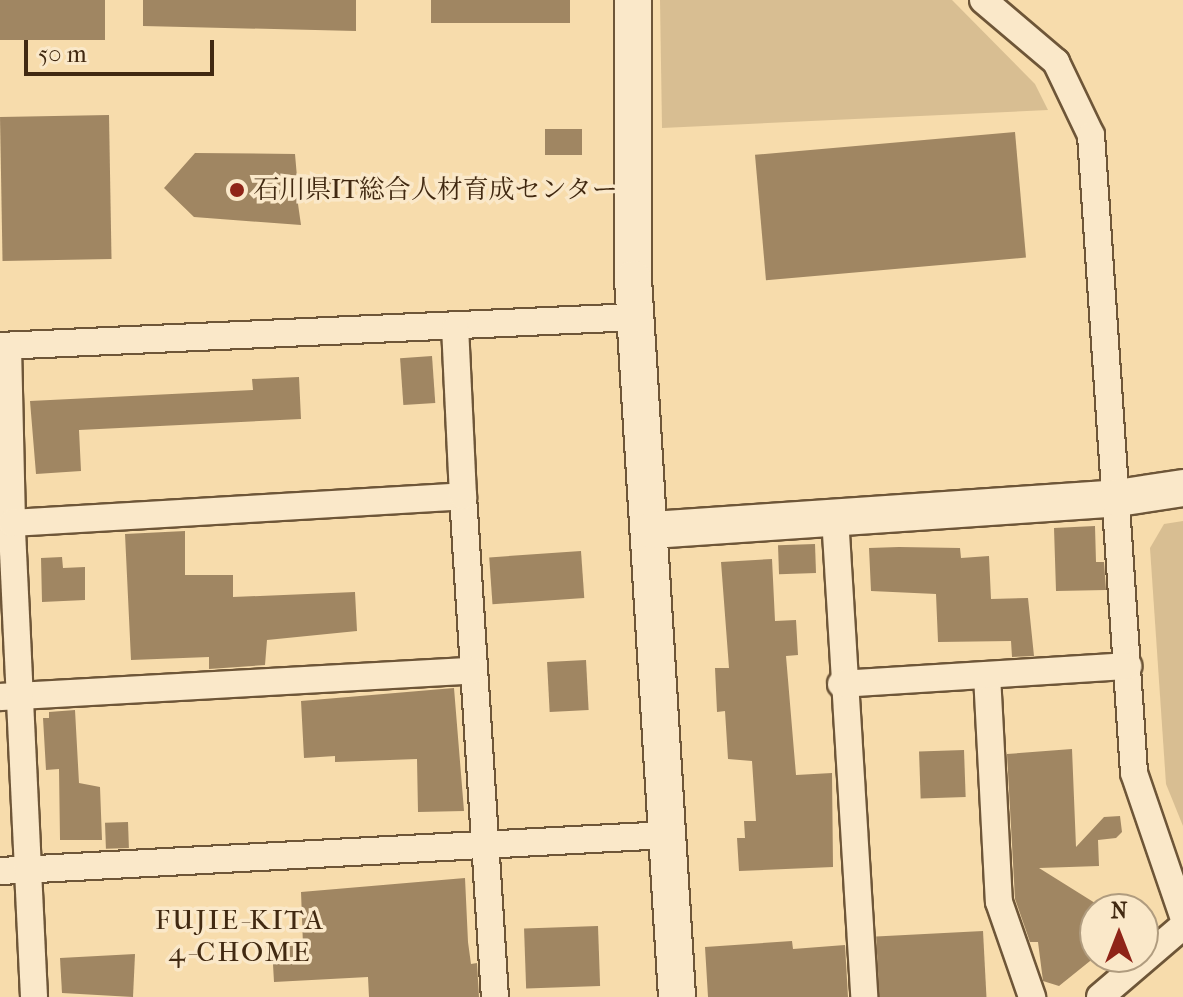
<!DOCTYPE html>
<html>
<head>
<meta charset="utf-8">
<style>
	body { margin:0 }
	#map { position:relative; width:1183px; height:997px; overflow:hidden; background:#f7dcac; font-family:"IM FELL French Canon","Noto Serif JP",serif }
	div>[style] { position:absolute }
	.green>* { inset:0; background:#d8be92 }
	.building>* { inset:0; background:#a08662; transform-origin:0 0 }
	.roads { filter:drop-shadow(2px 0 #6e5638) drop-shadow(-2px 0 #6e5638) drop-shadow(0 2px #6e5638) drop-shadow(0 -2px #6e5638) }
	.street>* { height:26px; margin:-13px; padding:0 13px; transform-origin:13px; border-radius:13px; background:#fae8c9 }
	.secondary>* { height:36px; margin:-18px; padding:0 18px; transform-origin:18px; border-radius:18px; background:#fae8c9 }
	.dots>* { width:22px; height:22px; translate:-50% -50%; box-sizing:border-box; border:4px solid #fae8c9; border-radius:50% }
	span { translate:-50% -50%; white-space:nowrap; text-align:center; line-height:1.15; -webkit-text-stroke:7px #fae8c9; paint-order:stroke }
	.poi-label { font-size:26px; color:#412911 }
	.left { translate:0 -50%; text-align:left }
	.neighbourhood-label { font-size:28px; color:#412911; letter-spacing:2px }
	.north { position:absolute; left:1079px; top:893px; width:80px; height:80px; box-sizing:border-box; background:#fae8c9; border:2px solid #b09c7f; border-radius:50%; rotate:0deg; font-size:22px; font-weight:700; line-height:32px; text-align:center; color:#412911 }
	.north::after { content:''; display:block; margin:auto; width:28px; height:36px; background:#8f2418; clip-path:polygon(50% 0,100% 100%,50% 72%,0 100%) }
	.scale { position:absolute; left:24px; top:40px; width:190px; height:36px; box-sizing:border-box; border:4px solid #412911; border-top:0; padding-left:10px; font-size:24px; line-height:28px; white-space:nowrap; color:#412911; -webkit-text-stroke:6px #fae8c9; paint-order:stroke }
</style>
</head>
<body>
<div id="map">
	<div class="green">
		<div style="clip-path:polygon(660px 0,952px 0,1035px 84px,1048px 110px,662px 128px)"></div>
		<div style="clip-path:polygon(1183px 521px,1183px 826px,1166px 784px,1150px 548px,1164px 524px)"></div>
	</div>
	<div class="building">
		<div style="left:0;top:0;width:105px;height:40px"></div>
		<div style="clip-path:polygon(143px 0,356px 0,356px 31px,143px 26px)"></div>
		<div style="left:431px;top:0;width:139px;height:23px"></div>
		<div style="left:109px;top:115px;width:144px;height:109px;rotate:89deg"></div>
		<div style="left:545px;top:129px;width:37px;height:26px"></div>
		<div style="left:1015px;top:132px;width:126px;height:261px;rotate:85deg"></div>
		<div style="clip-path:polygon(195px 153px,295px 154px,297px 177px,344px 179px,297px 197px,301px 225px,194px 217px,164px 188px)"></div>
		<div style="left:432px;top:356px;width:47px;height:32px;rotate:86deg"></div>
		<div style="clip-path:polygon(299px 377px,301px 419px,79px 430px,81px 471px,36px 474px,30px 401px,253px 390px,252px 379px)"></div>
		<div style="clip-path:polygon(1095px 526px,1096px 562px,1104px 562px,1106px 590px,1056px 591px,1054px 528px)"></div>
		<div style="clip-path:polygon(185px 531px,185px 575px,233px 575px,233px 597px,355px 592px,357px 631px,267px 640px,265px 665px,209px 669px,209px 657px,131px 660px,125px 534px)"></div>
		<div style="left:815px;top:544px;width:29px;height:37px;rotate:88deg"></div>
		<div style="clip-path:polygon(899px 547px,960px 548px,961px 558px,989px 556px,991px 599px,1028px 598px,1034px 656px,1012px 657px,1011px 641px,938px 642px,936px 594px,871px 591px,869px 548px)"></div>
		<div style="left:581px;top:551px;width:47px;height:92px;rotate:86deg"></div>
		<div style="clip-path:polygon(62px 557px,63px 568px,85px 567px,85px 600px,42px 602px,41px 558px)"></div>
		<div style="clip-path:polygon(772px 559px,775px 621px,796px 620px,798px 655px,786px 656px,796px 775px,832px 773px,833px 867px,739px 871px,737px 838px,745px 838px,744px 821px,756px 821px,752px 761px,728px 759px,725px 711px,717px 712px,715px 668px,729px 668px,721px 562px)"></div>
		<div style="left:586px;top:660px;width:50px;height:39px;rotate:87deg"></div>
		<div style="clip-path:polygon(454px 688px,464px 811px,418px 812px,417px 759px,335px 762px,335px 756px,304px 758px,301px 701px)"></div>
		<div style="clip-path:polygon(75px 710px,79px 783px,100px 787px,102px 840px,60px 840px,59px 769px,46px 770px,43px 718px,49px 718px,49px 712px)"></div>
		<div style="clip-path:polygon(1072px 749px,1076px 847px,1104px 817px,1120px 816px,1122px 832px,1116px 838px,1098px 840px,1099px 866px,1039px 868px,1095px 903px,1095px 957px,1059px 986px,1043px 981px,1038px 942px,1030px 942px,1015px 899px,1007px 754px)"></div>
		<div style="left:964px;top:750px;width:47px;height:45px;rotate:88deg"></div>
		<div style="left:128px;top:822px;width:26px;height:23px;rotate:88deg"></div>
		<div style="clip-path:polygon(465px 878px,468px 942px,471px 964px,477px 963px,479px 997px,369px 997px,368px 977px,274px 982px,272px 947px,303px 945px,301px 892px)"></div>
		<div style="left:598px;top:926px;width:60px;height:74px;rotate:88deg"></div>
		<div style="left:983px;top:931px;width:66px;height:107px;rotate:87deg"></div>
		<div style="clip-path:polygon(792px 941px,793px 949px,845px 945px,848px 997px,708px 997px,705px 947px)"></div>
		<div style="clip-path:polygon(135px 954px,133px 997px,62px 993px,60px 958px)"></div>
	</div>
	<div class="roads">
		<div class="street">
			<div style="left:983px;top:0;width:96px;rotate:40.3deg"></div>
			<div style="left:1056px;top:62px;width:81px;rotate:64.4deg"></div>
			<div style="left:1091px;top:135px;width:639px;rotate:86.14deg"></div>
			<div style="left:1134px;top:773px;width:151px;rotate:71.1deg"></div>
			<div style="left:0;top:346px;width:636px;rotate:-2.61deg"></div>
			<div style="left:463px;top:496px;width:502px;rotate:86.35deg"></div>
			<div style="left:835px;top:517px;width:481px;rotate:86.5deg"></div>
			<div style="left:0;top:524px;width:12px;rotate:-5deg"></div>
			<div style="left:12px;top:523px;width:177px;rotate:-91.3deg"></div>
			<div style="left:987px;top:675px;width:227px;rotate:87deg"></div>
			<div style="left:999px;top:902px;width:101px;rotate:70.8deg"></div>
			<div style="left:841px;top:684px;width:288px;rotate:-3.6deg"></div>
			<div style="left:0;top:697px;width:473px;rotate:-3.2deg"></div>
			<div style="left:0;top:871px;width:668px;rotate:-3.09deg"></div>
			<div style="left:34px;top:997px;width:475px;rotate:-92.7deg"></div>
			<div style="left:12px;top:523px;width:452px;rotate:-3.4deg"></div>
			<div style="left:463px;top:496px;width:167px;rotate:-92.7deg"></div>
			<div style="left:1100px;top:997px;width:109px;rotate:-40.5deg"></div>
		</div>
		<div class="secondary">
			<div style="left:633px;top:0;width:279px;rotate:90deg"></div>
			<div style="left:633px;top:279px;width:719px;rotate:86.49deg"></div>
			<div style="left:652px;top:530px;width:467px;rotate:-3.9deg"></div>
			<div style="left:1118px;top:498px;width:66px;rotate:-8.7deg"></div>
		</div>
	</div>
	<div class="dots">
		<div style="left:237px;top:190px;background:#8f2418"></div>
	</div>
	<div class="poi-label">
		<span class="left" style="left:253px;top:190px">石川県IT総合人材育成センター</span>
	</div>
	<div class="neighbourhood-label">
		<span style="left:240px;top:936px">FUJIE-KITA<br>4-CHOME</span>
	</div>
	<div class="north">N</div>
	<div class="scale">50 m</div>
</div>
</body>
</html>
